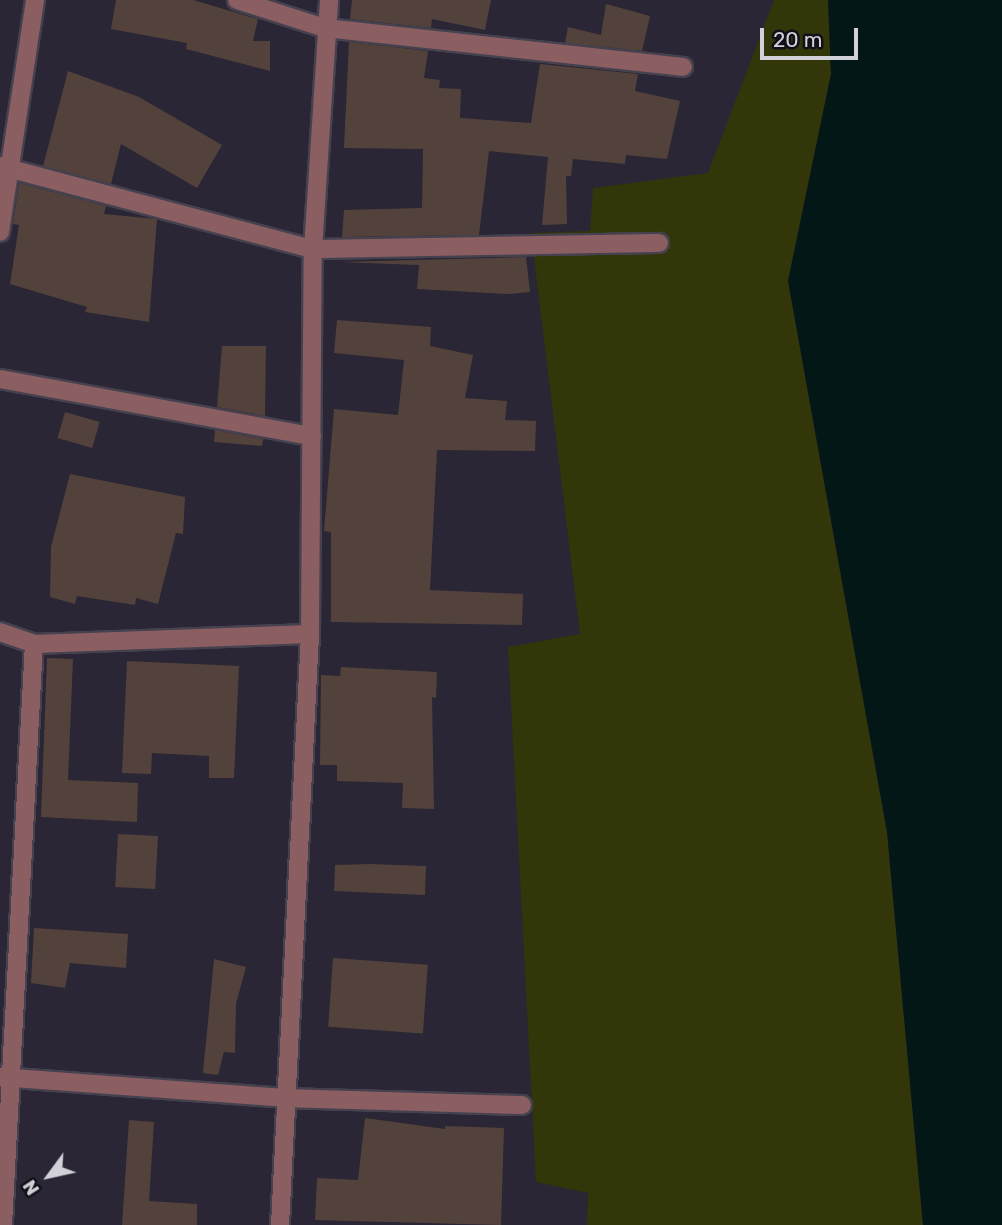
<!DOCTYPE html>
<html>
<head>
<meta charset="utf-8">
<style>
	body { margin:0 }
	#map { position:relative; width:1002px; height:1225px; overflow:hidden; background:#2a2635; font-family:Rubik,sans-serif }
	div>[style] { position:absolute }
	.green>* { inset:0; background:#333609 }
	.water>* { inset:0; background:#031717 }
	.building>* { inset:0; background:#53423b; transform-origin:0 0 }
	.roads { filter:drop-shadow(2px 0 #45414f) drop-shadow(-2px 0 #45414f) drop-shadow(0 2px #45414f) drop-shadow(0 -2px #45414f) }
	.minor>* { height:18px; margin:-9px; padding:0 9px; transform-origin:9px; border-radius:9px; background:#8b5f61 }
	span { translate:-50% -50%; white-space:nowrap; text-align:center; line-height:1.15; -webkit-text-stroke:5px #121017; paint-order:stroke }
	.north { position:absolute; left:14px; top:1141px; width:70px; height:70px; -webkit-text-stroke:5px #121017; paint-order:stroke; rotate:237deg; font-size:19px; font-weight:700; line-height:28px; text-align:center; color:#d2d0d9 }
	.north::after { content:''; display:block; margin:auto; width:24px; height:32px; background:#d2d0d9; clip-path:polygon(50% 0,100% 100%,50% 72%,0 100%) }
	.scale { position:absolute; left:760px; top:28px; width:98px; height:32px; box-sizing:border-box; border:4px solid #d2d0d9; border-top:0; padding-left:9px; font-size:21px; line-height:24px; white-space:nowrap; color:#d2d0d9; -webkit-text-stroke:5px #121017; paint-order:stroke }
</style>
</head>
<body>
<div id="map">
	<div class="green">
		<div style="clip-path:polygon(774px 0,828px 0,831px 74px,788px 281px,887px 832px,923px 1225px,587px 1225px,588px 1193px,536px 1182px,508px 647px,580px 634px,531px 233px,590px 231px,593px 188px,708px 173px)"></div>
	</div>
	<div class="water">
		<div style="clip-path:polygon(828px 0,1002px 0,1002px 1225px,923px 1225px,887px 832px,788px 281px,831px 74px)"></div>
	</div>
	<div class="building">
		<div style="clip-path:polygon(116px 0,193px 0,258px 19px,253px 41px,270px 41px,270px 71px,186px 49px,187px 43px,111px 29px)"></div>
		<div style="clip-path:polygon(352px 0,491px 0,485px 30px,432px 19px,431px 28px,350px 19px)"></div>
		<div style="clip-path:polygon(606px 4px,650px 16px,642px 51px,565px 43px,568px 27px,601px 35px)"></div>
		<div style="clip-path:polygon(349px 42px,428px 51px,424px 78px,440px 80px,439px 88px,461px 89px,460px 118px,531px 123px,540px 64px,638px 74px,635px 91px,680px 101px,667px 159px,626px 155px,625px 164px,573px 159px,571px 176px,566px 176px,567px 224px,542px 225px,548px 157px,489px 151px,479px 235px,342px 237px,344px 210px,422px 208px,423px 149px,344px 148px)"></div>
		<div style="clip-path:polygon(68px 71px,139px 97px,222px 145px,197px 188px,121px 144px,111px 184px,43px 166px)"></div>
		<div style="clip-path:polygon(19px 183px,106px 206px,104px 214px,157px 219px,149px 322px,85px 312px,87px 307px,10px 284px,19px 225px,13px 224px)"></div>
		<div style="clip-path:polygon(526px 257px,530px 292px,507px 294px,417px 289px,419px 265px,340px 262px)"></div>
		<div style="clip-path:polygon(337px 320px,431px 327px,430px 346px,473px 355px,465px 398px,507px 401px,505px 420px,536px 421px,535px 451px,437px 450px,430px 590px,523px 594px,522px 625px,331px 622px,331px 532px,324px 531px,334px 409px,398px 415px,404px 360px,334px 353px)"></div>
		<div style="clip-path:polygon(222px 346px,266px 346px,265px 416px,217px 407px)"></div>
		<div style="left:65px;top:412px;width:36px;height:27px;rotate:16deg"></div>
		<div style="clip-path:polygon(215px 430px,263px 439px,262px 446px,214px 442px)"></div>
		<div style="clip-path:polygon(70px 474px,185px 497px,183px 534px,176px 533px,158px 604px,136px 598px,135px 605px,77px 596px,75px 604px,50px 597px,51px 547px)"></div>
		<div style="clip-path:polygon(47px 658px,73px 659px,68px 780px,138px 783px,137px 822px,41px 817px)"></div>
		<div style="clip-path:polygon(127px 661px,239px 666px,234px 778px,209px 778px,209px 756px,152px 753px,151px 774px,122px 773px)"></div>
		<div style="clip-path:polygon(341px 667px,437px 672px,436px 698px,432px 697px,434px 809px,402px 808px,403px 783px,337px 781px,337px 765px,320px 765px,321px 675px,340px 676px)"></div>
		<div style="left:118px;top:834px;width:40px;height:53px;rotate:3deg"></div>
		<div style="clip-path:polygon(370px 864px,426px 866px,425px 895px,334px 891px,335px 865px)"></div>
		<div style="clip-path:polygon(34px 928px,128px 934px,126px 968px,70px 963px,65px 988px,31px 983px)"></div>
		<div style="left:333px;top:958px;width:95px;height:69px;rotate:4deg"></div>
		<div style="clip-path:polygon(214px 959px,246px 967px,236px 1004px,235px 1053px,224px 1052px,218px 1075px,203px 1073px)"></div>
		<div style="clip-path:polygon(365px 1118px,445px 1129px,445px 1126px,504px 1128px,501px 1225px,315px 1220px,317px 1178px,358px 1180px)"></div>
		<div style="clip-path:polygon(129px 1120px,154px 1122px,149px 1201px,197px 1204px,197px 1225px,122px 1225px)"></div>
	</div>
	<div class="roads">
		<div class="minor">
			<div style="left:237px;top:0;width:92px;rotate:17.7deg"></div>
			<div style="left:325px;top:28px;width:360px;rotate:6.2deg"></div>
			<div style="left:0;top:166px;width:324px;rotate:14.9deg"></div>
			<div style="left:313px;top:249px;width:346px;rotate:-1deg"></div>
			<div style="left:0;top:232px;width:235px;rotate:-81.4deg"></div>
			<div style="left:0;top:379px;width:317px;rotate:10.4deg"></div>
			<div style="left:0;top:632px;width:36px;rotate:19deg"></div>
			<div style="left:34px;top:644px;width:276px;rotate:-2.1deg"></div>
			<div style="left:0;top:1077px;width:285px;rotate:4.2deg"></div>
			<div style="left:284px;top:1098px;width:238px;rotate:1.7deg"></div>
			<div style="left:3px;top:1225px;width:582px;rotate:-86.95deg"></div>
			<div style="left:280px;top:1225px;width:592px;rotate:-87.09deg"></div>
			<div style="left:310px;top:634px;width:385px;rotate:-89.6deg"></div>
			<div style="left:313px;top:249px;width:250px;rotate:-86.3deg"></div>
		</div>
	</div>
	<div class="north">N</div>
	<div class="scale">20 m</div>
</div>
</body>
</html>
